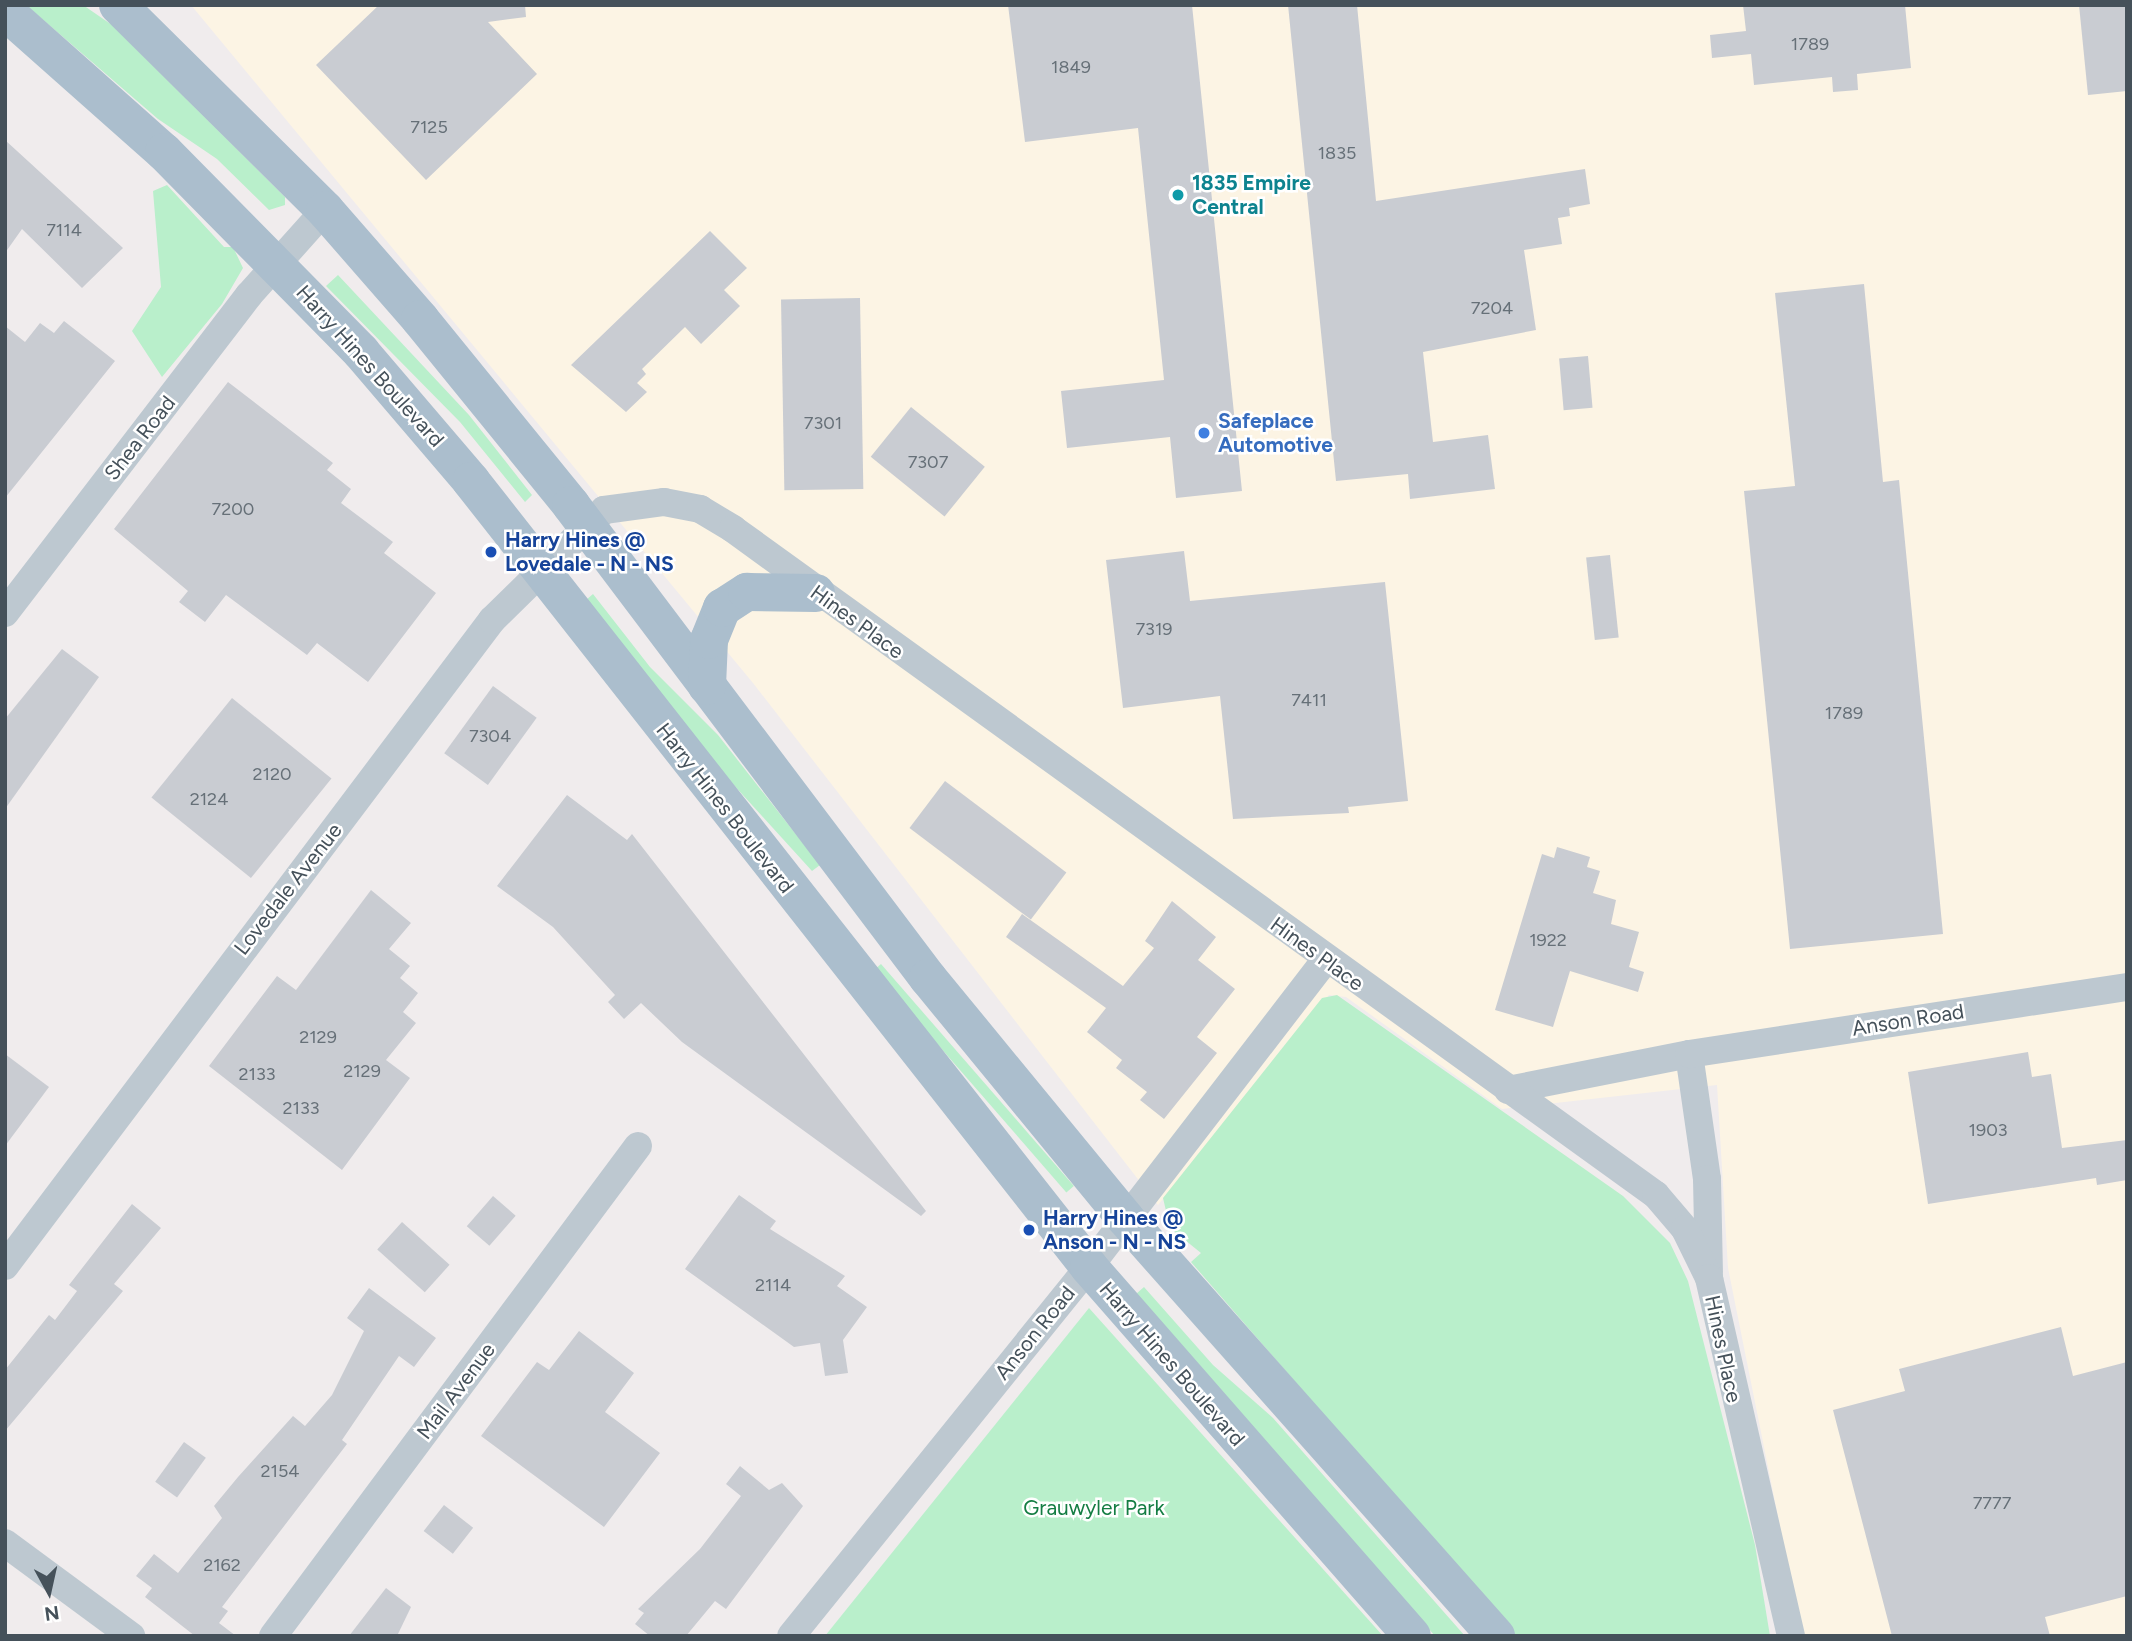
<!DOCTYPE html>
<html>
<head>
<meta charset="utf-8">
<style>
	body { margin:0 }
	#map { position:relative; width:2132px; height:1641px; overflow:hidden; background:#f0eced; font-family:Figtree,sans-serif }
	div>[style] { position:absolute }
	.commercial>* { inset:0; background:#fcf4e4 }
	.green>* { inset:0; background:#b9efcb; transform-origin:0 0 }
	.building>* { inset:0; background:#c9ccd2; transform-origin:0 0 }
	.minor>* { height:28px; margin:-14px; padding:0 14px; transform-origin:14px; border-radius:14px; background:#bdc8d0 }
	.primary>* { height:38px; margin:-19px; padding:0 19px; transform-origin:19px; border-radius:19px; background:#abbecd }
	.dots>* { width:19px; height:19px; translate:-50% -50%; box-sizing:border-box; border:4px solid #fff; border-radius:50% }
	span { translate:-50% -50%; white-space:nowrap; text-align:center; line-height:1.15; -webkit-text-stroke:5px #fff; paint-order:stroke }
	.number-label { font-size:18px; color:#667078 }
	.number-label span { -webkit-text-stroke-width:0 }
	.culture-label { font-size:21px; color:#0d838f; font-weight:700 }
	.left { translate:0 -50%; text-align:left }
	.street-label { font-size:21px; color:#45515a }
	.shop-label { font-size:21px; color:#366cbe; font-weight:700 }
	.transit-label { font-size:21px; color:#164399; font-weight:700 }
	.park-label { font-size:21px; color:#147d43 }
	.frame { position:absolute; inset:0; border:7px solid #45515a; pointer-events:none }
	.north { position:absolute; left:14px; top:1557px; width:70px; height:70px; -webkit-text-stroke:5px #fff; paint-order:stroke; rotate:172deg; font-size:19px; font-weight:700; line-height:28px; text-align:center; color:#45515a }
	.north::after { content:''; display:block; margin:auto; width:24px; height:32px; background:#45515a; clip-path:polygon(50% 0,100% 100%,50% 72%,0 100%) }
</style>
</head>
<body>
<div id="map">
	<div class="commercial">
		<div style="clip-path:polygon(191px 5px,2127px 5px,2127px 1636px,1802px 1636px,1728px 1268px,1717px 1085px,1502px 1109px,1346px 997px,1329px 995px,1158px 1205px,753px 683px)"></div>
	</div>
	<div class="green">
		<div style="clip-path:polygon(26px 5px,83px 5px,112px 25px,285px 197px,285px 205px,269px 210px,217px 159px,158px 119px)"></div>
		<div style="clip-path:polygon(167px 185px,224px 247px,233px 247px,243px 268px,222px 304px,162px 377px,132px 331px,161px 287px,153px 191px)"></div>
		<div style="clip-path:polygon(338px 275px,469px 415px,532px 495px,525px 502px,460px 422px,326px 286px)"></div>
		<div style="clip-path:polygon(593px 594px,650px 667px,718px 735px,820px 865px,812px 871px,702px 750px,586px 600px)"></div>
		<div style="left:881px;top:964px;width:294px;height:10px;rotate:49deg"></div>
		<div style="clip-path:polygon(1337px 995px,1623px 1196px,1670px 1243px,1688px 1281px,1755px 1545px,1770px 1636px,1516px 1636px,1191px 1262px,1201px 1253px,1170px 1228px,1163px 1198px,1322px 998px)"></div>
		<div style="clip-path:polygon(1144px 1287px,1213px 1365px,1273px 1418px,1465px 1636px,1435px 1636px,1136px 1294px)"></div>
		<div style="clip-path:polygon(1089px 1308px,1383px 1636px,825px 1636px)"></div>
	</div>
	<div class="building">
		<div style="clip-path:polygon(379px 5px,525px 5px,526px 17px,488px 22px,537px 74px,426px 180px,316px 65px)"></div>
		<div style="clip-path:polygon(1008px 5px,1192px 5px,1242px 491px,1176px 498px,1170px 437px,1067px 448px,1061px 391px,1164px 380px,1138px 128px,1025px 142px)"></div>
		<div style="clip-path:polygon(1288px 5px,1357px 5px,1376px 201px,1585px 169px,1590px 204px,1569px 208px,1570px 216px,1558px 218px,1562px 244px,1524px 250px,1536px 330px,1423px 352px,1433px 442px,1488px 435px,1495px 489px,1410px 499px,1408px 474px,1336px 481px)"></div>
		<div style="clip-path:polygon(1743px 5px,1905px 5px,1911px 68px,1857px 74px,1858px 90px,1833px 92px,1832px 77px,1754px 85px,1751px 54px,1712px 58px,1710px 35px,1746px 31px)"></div>
		<div style="clip-path:polygon(2079px 5px,2127px 5px,2127px 91px,2088px 95px)"></div>
		<div style="clip-path:polygon(5px 140px,123px 248px,82px 288px,22px 229px,5px 253px)"></div>
		<div style="clip-path:polygon(710px 231px,747px 268px,724px 290px,740px 306px,701px 344px,685px 327px,642px 369px,646px 374px,637px 383px,647px 392px,626px 412px,571px 365px)"></div>
		<div style="clip-path:polygon(1864px 284px,1883px 482px,1899px 480px,1943px 934px,1790px 949px,1744px 491px,1795px 486px,1775px 293px)"></div>
		<div style="left:860px;top:298px;width:191px;height:79px;rotate:89deg"></div>
		<div style="clip-path:polygon(64px 321px,115px 361px,5px 498px,5px 326px,25px 342px,40px 323px,54px 333px)"></div>
		<div style="left:1588px;top:356px;width:52px;height:29px;rotate:85deg"></div>
		<div style="clip-path:polygon(228px 382px,333px 463px,327px 470px,351px 489px,341px 503px,393px 542px,384px 553px,436px 593px,368px 682px,317px 643px,307px 655px,226px 595px,205px 622px,179px 602px,188px 591px,114px 529px)"></div>
		<div style="left:911px;top:407px;width:95px;height:64px;rotate:39deg"></div>
		<div style="clip-path:polygon(1184px 551px,1190px 601px,1385px 582px,1408px 801px,1348px 807px,1349px 813px,1233px 819px,1220px 696px,1123px 708px,1106px 560px)"></div>
		<div style="left:1610px;top:555px;width:83px;height:24px;rotate:84deg"></div>
		<div style="clip-path:polygon(62px 649px,99px 677px,5px 809px,5px 719px)"></div>
		<div style="left:493px;top:686px;width:54px;height:83px;rotate:36deg"></div>
		<div style="left:232px;top:698px;width:128px;height:128px;rotate:39deg"></div>
		<div style="left:945px;top:781px;width:152px;height:59px;rotate:37deg"></div>
		<div style="clip-path:polygon(567px 795px,627px 840px,632px 834px,926px 1211px,921px 1216px,682px 1042px,641px 1003px,624px 1019px,608px 1002px,615px 995px,553px 927px,497px 886px)"></div>
		<div style="clip-path:polygon(1557px 847px,1590px 857px,1587px 867px,1600px 871px,1593px 893px,1616px 900px,1611px 924px,1639px 932px,1629px 967px,1644px 972px,1638px 992px,1570px 971px,1553px 1027px,1495px 1010px,1542px 854px,1554px 858px)"></div>
		<div style="clip-path:polygon(371px 890px,411px 923px,389px 949px,410px 966px,400px 978px,418px 993px,403px 1012px,416px 1023px,386px 1060px,410px 1078px,342px 1170px,209px 1066px,277px 976px,296px 990px)"></div>
		<div style="clip-path:polygon(1172px 901px,1216px 937px,1198px 960px,1235px 989px,1197px 1037px,1217px 1053px,1164px 1119px,1140px 1100px,1147px 1092px,1116px 1068px,1122px 1060px,1087px 1032px,1106px 1008px,1006px 937px,1022px 914px,1123px 986px,1154px 948px,1145px 941px)"></div>
		<div style="clip-path:polygon(2028px 1052px,2032px 1077px,2051px 1074px,2062px 1148px,2127px 1140px,2127px 1180px,2097px 1185px,2096px 1178px,1928px 1204px,1908px 1072px)"></div>
		<div style="clip-path:polygon(5px 1054px,49px 1087px,5px 1146px)"></div>
		<div style="clip-path:polygon(739px 1195px,776px 1221px,770px 1229px,845px 1276px,837px 1286px,867px 1307px,843px 1340px,848px 1373px,825px 1376px,820px 1343px,794px 1347px,685px 1269px)"></div>
		<div style="left:493px;top:1196px;width:30px;height:40px;rotate:41deg"></div>
		<div style="clip-path:polygon(132px 1204px,161px 1228px,114px 1284px,123px 1291px,5px 1431px,5px 1370px,49px 1315px,55px 1320px,77px 1291px,69px 1285px)"></div>
		<div style="left:402px;top:1222px;width:64px;height:37px;rotate:42deg"></div>
		<div style="clip-path:polygon(369px 1288px,436px 1338px,414px 1367px,399px 1356px,342px 1440px,347px 1444px,222px 1607px,228px 1611px,219px 1623px,236px 1636px,195px 1636px,145px 1597px,152px 1588px,136px 1576px,154px 1554px,178px 1573px,222px 1518px,214px 1506px,238px 1477px,293px 1416px,305px 1426px,332px 1395px,364px 1331px,347px 1318px)"></div>
		<div style="clip-path:polygon(2061px 1327px,2073px 1376px,2127px 1362px,2127px 1596px,2045px 1617px,2050px 1636px,1892px 1636px,1833px 1410px,1905px 1391px,1899px 1369px)"></div>
		<div style="clip-path:polygon(579px 1331px,634px 1373px,605px 1412px,660px 1453px,604px 1527px,481px 1436px,537px 1362px,549px 1370px)"></div>
		<div style="left:184px;top:1442px;width:27px;height:49px;rotate:36deg"></div>
		<div style="clip-path:polygon(740px 1466px,769px 1490px,782px 1483px,803px 1506px,726px 1609px,715px 1601px,686px 1636px,650px 1636px,635px 1624px,644px 1613px,638px 1609px,700px 1549px,741px 1496px,726px 1484px)"></div>
		<div style="left:444px;top:1505px;width:37px;height:33px;rotate:38deg"></div>
		<div style="clip-path:polygon(386px 1588px,411px 1607px,397px 1636px,349px 1636px)"></div>
	</div>
	<div class="minor">
		<div style="left:5px;top:613px;width:401px;rotate:-52.5deg"></div>
		<div style="left:249px;top:295px;width:114px;rotate:-48.2deg"></div>
		<div style="left:1689px;top:1054px;width:126px;rotate:81.8deg"></div>
		<div style="left:1707px;top:1179px;width:93px;rotate:88.8deg"></div>
		<div style="left:1508px;top:1090px;width:185px;rotate:-11.2deg"></div>
		<div style="left:1689px;top:1054px;width:443px;rotate:-8.7deg"></div>
		<div style="left:5px;top:1266px;width:809px;rotate:-52.99deg"></div>
		<div style="left:492px;top:620px;width:157px;rotate:-44.5deg"></div>
		<div style="left:604px;top:510px;width:61px;rotate:-7.6deg"></div>
		<div style="left:664px;top:502px;width:37px;rotate:11deg"></div>
		<div style="left:700px;top:509px;width:39px;rotate:31deg"></div>
		<div style="left:733px;top:529px;width:1138px;rotate:35.81deg"></div>
		<div style="left:1656px;top:1195px;width:45px;rotate:49.5deg"></div>
		<div style="left:1685px;top:1229px;width:55px;rotate:63.9deg"></div>
		<div style="left:1709px;top:1278px;width:367px;rotate:77.1deg"></div>
		<div style="left:5px;top:1543px;width:157px;rotate:36.4deg"></div>
		<div style="left:273px;top:1636px;width:611px;rotate:-53.32deg"></div>
		<div style="left:791px;top:1636px;width:474px;rotate:-51.1deg"></div>
		<div style="left:1089px;top:1267px;width:387px;rotate:-52.4deg"></div>
	</div>
	<div class="primary">
		<div style="left:118px;top:5px;width:291px;rotate:44.7deg"></div>
		<div style="left:325px;top:210px;width:145px;rotate:48.9deg"></div>
		<div style="left:420px;top:319px;width:240px;rotate:50.9deg"></div>
		<div style="left:571px;top:505px;width:593px;rotate:52.96deg"></div>
		<div style="left:928px;top:978px;width:310px;rotate:50.6deg"></div>
		<div style="left:1125px;top:1218px;width:559px;rotate:48.41deg"></div>
		<div style="left:5px;top:11px;width:213px;rotate:41.6deg"></div>
		<div style="left:164px;top:152px;width:281px;rotate:45.4deg"></div>
		<div style="left:361px;top:352px;width:170px;rotate:49.5deg"></div>
		<div style="left:471px;top:481px;width:1000px;rotate:51.82deg"></div>
		<div style="left:1089px;top:1267px;width:490px;rotate:48.8deg"></div>
		<div style="left:707px;top:686px;width:46px;rotate:-87.5deg"></div>
		<div style="left:709px;top:640px;width:35px;rotate:-68deg"></div>
		<div style="left:722px;top:608px;width:30px;rotate:-33deg"></div>
		<div style="left:747px;top:592px;width:69px;rotate:0.8deg"></div>
	</div>
	<div class="dots">
		<div style="left:1178px;top:195px;background:#0f9aa8"></div>
		<div style="left:1204px;top:433px;background:#3f7fe0"></div>
		<div style="left:491px;top:552px;background:#1a4fb4"></div>
		<div style="left:1029px;top:1230px;background:#1a4fb4"></div>
	</div>
	<div class="number-label">
		<span style="left:1810px;top:44px">1789</span>
		<span style="left:1071px;top:67px">1849</span>
		<span style="left:429px;top:127px">7125</span>
		<span style="left:1337px;top:153px">1835</span>
		<span style="left:64px;top:230px">7114</span>
		<span style="left:1492px;top:308px">7204</span>
		<span style="left:823px;top:423px">7301</span>
		<span style="left:928px;top:462px">7307</span>
		<span style="left:233px;top:509px">7200</span>
		<span style="left:1154px;top:629px">7319</span>
		<span style="left:1309px;top:700px">7411</span>
		<span style="left:1844px;top:713px">1789</span>
		<span style="left:490px;top:736px">7304</span>
		<span style="left:272px;top:774px">2120</span>
		<span style="left:209px;top:799px">2124</span>
		<span style="left:1548px;top:940px">1922</span>
		<span style="left:318px;top:1037px">2129</span>
		<span style="left:362px;top:1071px">2129</span>
		<span style="left:257px;top:1074px">2133</span>
		<span style="left:301px;top:1108px">2133</span>
		<span style="left:1988px;top:1130px">1903</span>
		<span style="left:773px;top:1285px">2114</span>
		<span style="left:280px;top:1471px">2154</span>
		<span style="left:1992px;top:1503px">7777</span>
		<span style="left:222px;top:1565px">2162</span>
	</div>
	<div class="culture-label">
		<span class="left" style="left:1192px;top:195px">1835 Empire<br>Central</span>
	</div>
	<div class="street-label">
		<span style="left:370px;top:366px;rotate:48deg">Harry Hines Boulevard</span>
		<span style="left:140px;top:438px;rotate:-52deg">Shea Road</span>
		<span style="left:857px;top:622px;rotate:36deg">Hines Place</span>
		<span style="left:725px;top:808px;rotate:52deg">Harry Hines Boulevard</span>
		<span style="left:288px;top:889px;rotate:-52deg">Lovedale Avenue</span>
		<span style="left:1317px;top:954px;rotate:36deg">Hines Place</span>
		<span style="left:1908px;top:1020px;rotate:-9deg">Anson Road</span>
		<span style="left:1035px;top:1333px;rotate:-51deg">Anson Road</span>
		<span style="left:1723px;top:1349px;rotate:78deg">Hines Place</span>
		<span style="left:1172px;top:1364px;rotate:49deg">Harry Hines Boulevard</span>
		<span style="left:456px;top:1391px;rotate:-53deg">Mail Avenue</span>
	</div>
	<div class="shop-label">
		<span class="left" style="left:1218px;top:433px">Safeplace<br>Automotive</span>
	</div>
	<div class="transit-label">
		<span class="left" style="left:505px;top:552px">Harry Hines @<br>Lovedale - N - NS</span>
		<span class="left" style="left:1043px;top:1230px">Harry Hines @<br>Anson - N - NS</span>
	</div>
	<div class="park-label">
		<span style="left:1094px;top:1508px">Grauwyler Park</span>
	</div>
	<div class="frame"></div>
	<div class="north">N</div>
</div>
</body>
</html>
